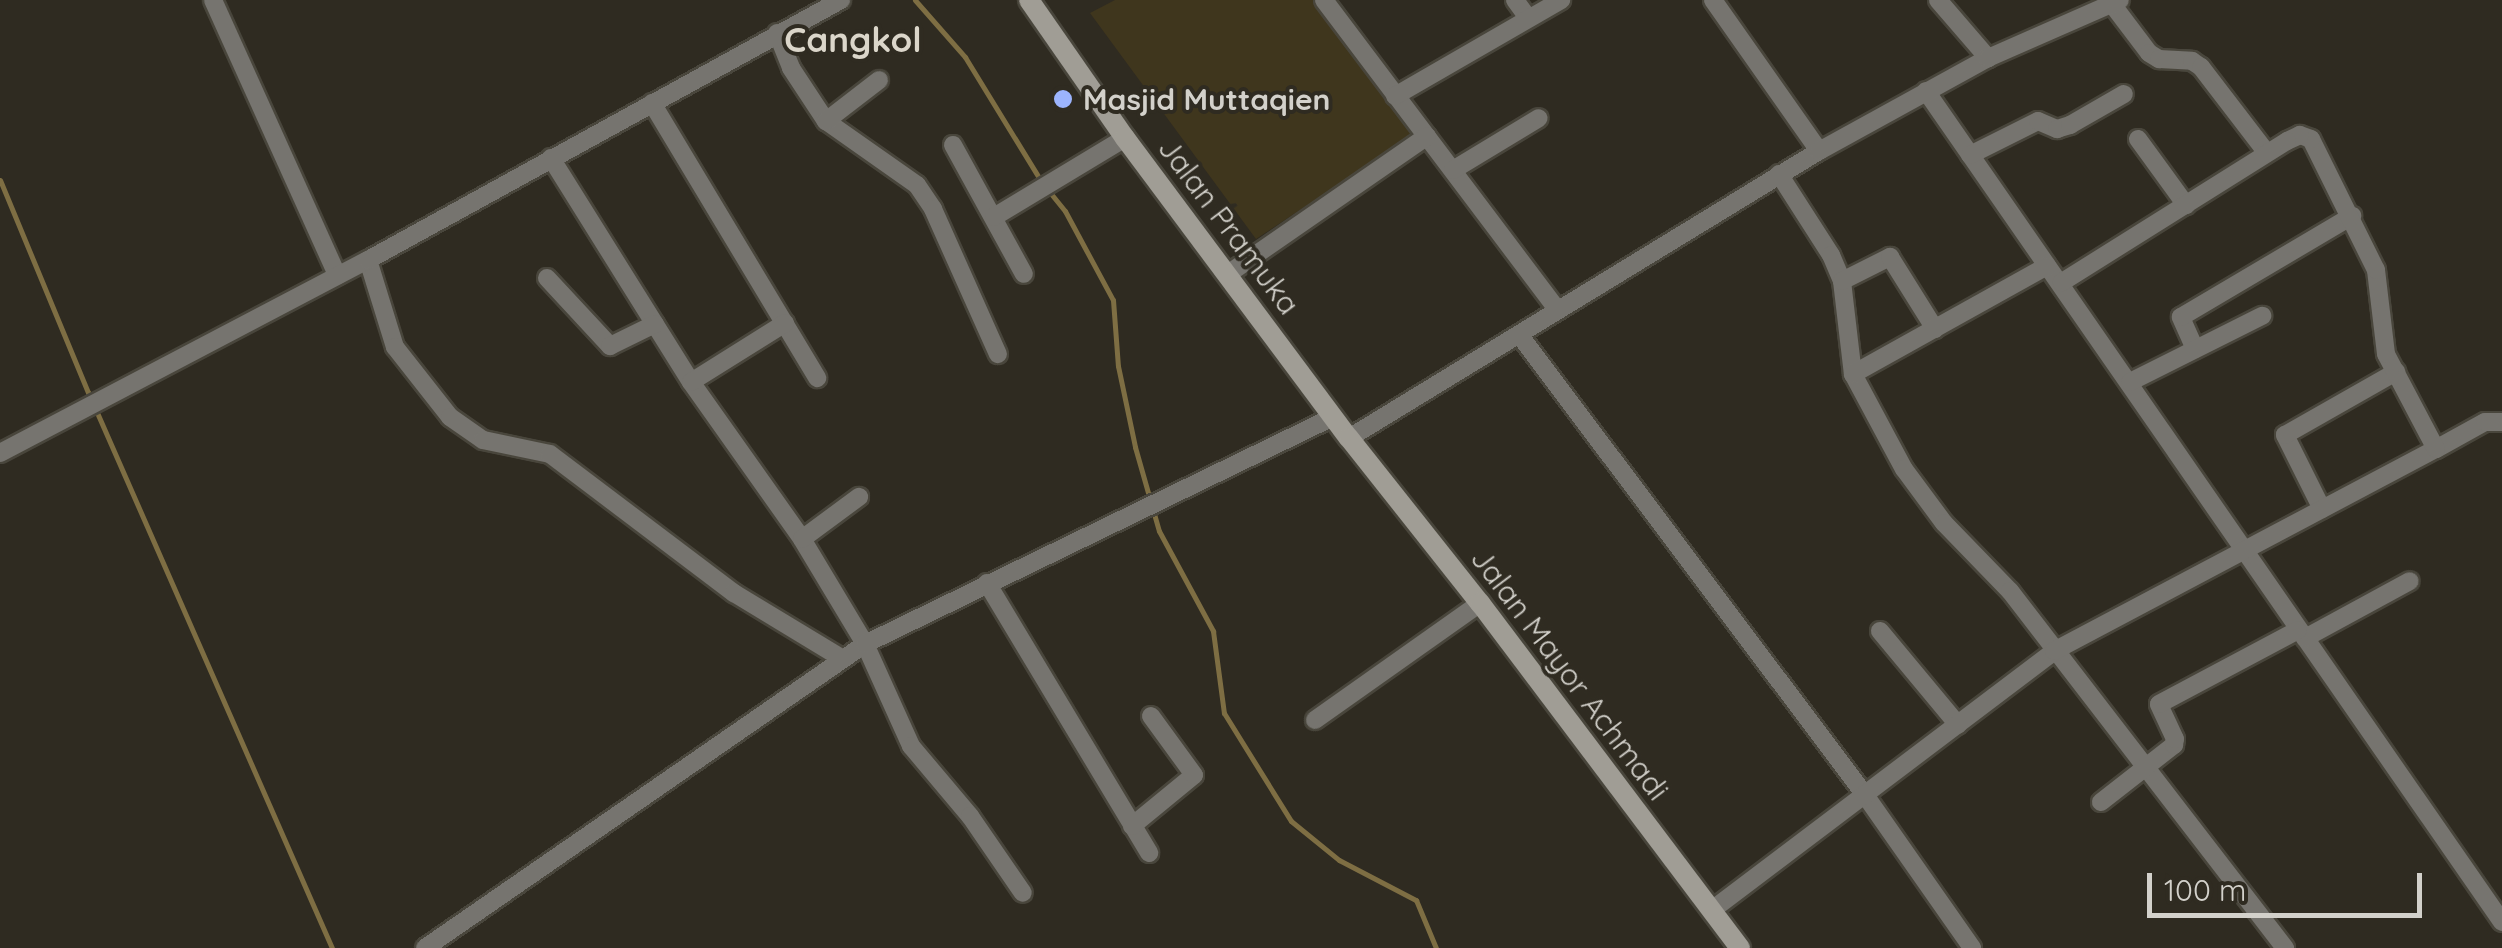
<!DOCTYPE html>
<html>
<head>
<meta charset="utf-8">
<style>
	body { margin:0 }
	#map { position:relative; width:2502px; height:948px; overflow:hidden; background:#2f2b21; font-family:Quicksand,sans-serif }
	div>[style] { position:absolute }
	.green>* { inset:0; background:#3f361d }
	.stream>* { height:5px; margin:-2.5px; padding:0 2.5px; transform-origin:2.5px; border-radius:2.5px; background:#7e6e43 }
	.roads { filter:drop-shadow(2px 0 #49463c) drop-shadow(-2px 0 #49463c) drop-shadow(0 2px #49463c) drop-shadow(0 -2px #49463c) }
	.minor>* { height:18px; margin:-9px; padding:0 9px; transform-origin:9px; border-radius:9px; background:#76746f }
	.secondary>* { height:20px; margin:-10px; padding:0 10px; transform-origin:10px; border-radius:10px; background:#a09d95 }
	.dots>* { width:28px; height:28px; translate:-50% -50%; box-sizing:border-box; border:5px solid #2f2b21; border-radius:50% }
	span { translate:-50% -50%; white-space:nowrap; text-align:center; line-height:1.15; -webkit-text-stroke:8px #2f2b21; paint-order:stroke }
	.poi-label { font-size:30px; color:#d3d1cb; font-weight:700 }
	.left { translate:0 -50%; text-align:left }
	.street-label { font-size:30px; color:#d3d1cb }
	.quarter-label { font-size:35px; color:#dbd6ca; font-weight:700 }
	.scale { position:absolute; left:2147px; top:873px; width:275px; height:45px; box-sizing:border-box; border:5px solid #d3d1cb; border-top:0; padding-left:12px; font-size:30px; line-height:35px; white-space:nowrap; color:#d3d1cb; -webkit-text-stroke:8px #2f2b21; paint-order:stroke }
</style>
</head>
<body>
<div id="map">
	<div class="green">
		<div style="clip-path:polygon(1115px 0,1313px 0,1415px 134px,1256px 239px,1090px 13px)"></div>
	</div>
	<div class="stream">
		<div style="left:915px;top:0;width:76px;rotate:48.7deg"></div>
		<div style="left:965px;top:57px;width:145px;rotate:58.5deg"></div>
		<div style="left:0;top:180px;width:230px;rotate:67.5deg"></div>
		<div style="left:88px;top:392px;width:607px;rotate:66.31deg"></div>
		<div style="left:1048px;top:190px;width:27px;rotate:51deg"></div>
		<div style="left:1065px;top:211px;width:101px;rotate:61.7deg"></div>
		<div style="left:1113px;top:300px;width:66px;rotate:85.7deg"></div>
		<div style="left:1118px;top:366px;width:83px;rotate:78.1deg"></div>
		<div style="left:1135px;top:447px;width:87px;rotate:74.1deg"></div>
		<div style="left:1159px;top:531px;width:114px;rotate:61.6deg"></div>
		<div style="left:1213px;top:631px;width:83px;rotate:82.4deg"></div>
		<div style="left:1224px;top:713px;width:127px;rotate:58.2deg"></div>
		<div style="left:1291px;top:821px;width:62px;rotate:39.1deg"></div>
		<div style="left:1339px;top:860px;width:87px;rotate:27.5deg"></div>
		<div style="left:1416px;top:900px;width:52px;rotate:67.4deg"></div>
	</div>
	<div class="roads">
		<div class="minor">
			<div style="left:213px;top:0;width:302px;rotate:65.7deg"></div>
			<div style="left:1324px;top:0;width:388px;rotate:53deg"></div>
			<div style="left:1515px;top:0;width:22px;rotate:54deg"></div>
			<div style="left:1713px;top:0;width:184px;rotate:54.9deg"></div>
			<div style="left:1938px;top:0;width:77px;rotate:49.2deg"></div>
			<div style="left:2112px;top:4px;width:61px;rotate:52.9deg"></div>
			<div style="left:2149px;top:53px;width:12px;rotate:31deg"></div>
			<div style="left:2159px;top:59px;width:33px;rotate:3deg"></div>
			<div style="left:2192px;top:61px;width:11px;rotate:34deg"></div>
			<div style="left:2201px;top:67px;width:108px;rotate:52.5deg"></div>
			<div style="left:777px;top:33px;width:38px;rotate:68deg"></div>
			<div style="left:791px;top:68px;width:64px;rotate:56.6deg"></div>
			<div style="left:826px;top:121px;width:111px;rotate:35.1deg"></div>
			<div style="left:917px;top:185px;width:29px;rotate:56deg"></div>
			<div style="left:933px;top:209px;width:159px;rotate:65.9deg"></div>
			<div style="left:1926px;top:91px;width:1011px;rotate:55.27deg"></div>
			<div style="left:1395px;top:96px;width:192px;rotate:-30deg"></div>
			<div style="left:652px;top:103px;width:321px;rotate:59deg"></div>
			<div style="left:826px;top:121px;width:67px;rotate:-37.7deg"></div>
			<div style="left:2138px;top:139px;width:82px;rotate:54deg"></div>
			<div style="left:953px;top:145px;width:147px;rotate:61.2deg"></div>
			<div style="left:1970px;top:155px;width:76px;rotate:-26.6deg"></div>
			<div style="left:2038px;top:121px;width:21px;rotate:23deg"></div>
			<div style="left:2057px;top:129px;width:14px;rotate:-17deg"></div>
			<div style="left:2070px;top:125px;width:62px;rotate:-29.9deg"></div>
			<div style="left:551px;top:158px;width:264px;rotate:58deg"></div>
			<div style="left:691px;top:382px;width:192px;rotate:54.7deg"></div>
			<div style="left:802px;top:539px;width:122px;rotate:59deg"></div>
			<div style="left:865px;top:644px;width:112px;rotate:65.7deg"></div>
			<div style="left:911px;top:746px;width:92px;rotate:49.9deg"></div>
			<div style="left:970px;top:816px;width:93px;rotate:55.5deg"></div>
			<div style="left:1453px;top:170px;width:100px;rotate:-31.2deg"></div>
			<div style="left:1779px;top:174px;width:96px;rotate:57.3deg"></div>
			<div style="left:1831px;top:255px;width:28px;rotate:67deg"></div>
			<div style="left:1842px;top:281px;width:94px;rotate:83.3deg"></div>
			<div style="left:1853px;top:374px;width:108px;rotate:61.8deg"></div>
			<div style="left:1904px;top:469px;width:67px;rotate:53.5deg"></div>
			<div style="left:1944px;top:523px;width:95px;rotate:45.9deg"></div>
			<div style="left:2010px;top:591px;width:451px;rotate:52.4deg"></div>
			<div style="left:994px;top:217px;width:153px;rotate:-31.1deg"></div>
			<div style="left:368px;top:260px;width:91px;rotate:72.8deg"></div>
			<div style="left:395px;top:347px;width:89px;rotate:51.8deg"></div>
			<div style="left:450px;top:417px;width:40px;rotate:34.9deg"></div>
			<div style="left:483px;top:440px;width:68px;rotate:11.8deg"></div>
			<div style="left:550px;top:454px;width:231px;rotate:37.1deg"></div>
			<div style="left:734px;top:593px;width:127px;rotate:31.2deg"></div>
			<div style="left:1228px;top:274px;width:242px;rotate:-34.7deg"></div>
			<div style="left:547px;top:278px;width:93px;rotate:47.2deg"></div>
			<div style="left:610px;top:346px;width:50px;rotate:-26.1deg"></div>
			<div style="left:1842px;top:281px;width:54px;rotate:-26.6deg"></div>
			<div style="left:1890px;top:257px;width:85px;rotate:58deg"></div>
			<div style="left:1521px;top:337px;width:573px;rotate:53.09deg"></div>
			<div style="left:1865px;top:795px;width:187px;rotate:55deg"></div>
			<div style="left:2195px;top:349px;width:35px;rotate:-114deg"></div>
			<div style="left:2181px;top:317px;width:199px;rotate:-30.6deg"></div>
			<div style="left:1853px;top:374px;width:222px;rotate:-29.1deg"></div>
			<div style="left:691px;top:382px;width:111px;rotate:-32.1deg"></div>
			<div style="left:2130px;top:382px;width:148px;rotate:-26.6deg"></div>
			<div style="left:1349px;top:438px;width:551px;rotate:-31.41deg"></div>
			<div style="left:1819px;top:151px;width:193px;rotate:-28.8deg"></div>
			<div style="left:1988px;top:58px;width:144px;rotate:-23.7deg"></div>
			<div style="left:2436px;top:449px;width:56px;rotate:-28.9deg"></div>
			<div style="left:2485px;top:422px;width:17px"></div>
			<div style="left:0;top:453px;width:416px;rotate:-27.7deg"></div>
			<div style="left:368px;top:260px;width:540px;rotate:-28.8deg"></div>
			<div style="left:2322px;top:509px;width:83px;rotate:-116.6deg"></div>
			<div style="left:2285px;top:435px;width:128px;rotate:-29.6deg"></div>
			<div style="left:802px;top:539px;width:71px;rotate:-36.4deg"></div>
			<div style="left:987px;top:583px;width:315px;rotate:59deg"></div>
			<div style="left:1880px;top:631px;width:122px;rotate:50.3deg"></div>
			<div style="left:2305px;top:638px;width:119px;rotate:-28.5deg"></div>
			<div style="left:1315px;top:720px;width:202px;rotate:-35.3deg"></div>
			<div style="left:2101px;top:802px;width:93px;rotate:-38deg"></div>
			<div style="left:2174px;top:745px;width:6px;rotate:-81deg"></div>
			<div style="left:2175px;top:739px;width:38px;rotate:-115deg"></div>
			<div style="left:2159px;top:704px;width:157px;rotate:-28deg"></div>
			<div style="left:1132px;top:826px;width:80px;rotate:-39.4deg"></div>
			<div style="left:1194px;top:775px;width:73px;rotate:-126.1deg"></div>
			<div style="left:1712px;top:910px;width:429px;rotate:-37.1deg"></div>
			<div style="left:2054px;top:651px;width:432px;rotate:-27.9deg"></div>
			<div style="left:2436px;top:449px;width:107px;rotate:-117.8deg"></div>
			<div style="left:2386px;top:354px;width:85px;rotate:-96.8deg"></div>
			<div style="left:2376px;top:270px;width:146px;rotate:-116.4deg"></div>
			<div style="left:2311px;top:139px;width:12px;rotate:-160deg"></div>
			<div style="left:2300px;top:135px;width:14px;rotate:155deg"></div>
			<div style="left:2287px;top:141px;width:266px;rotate:147.9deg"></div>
			<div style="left:425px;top:948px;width:535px;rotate:-34.64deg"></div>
			<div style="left:865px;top:644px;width:520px;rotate:-25.88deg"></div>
		</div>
		<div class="secondary">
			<div style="left:1029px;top:0;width:168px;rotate:55.2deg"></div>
			<div style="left:1125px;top:138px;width:374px;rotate:53.3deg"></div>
			<div style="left:1349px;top:438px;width:211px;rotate:51.6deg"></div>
			<div style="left:1480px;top:603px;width:432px;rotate:53deg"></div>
		</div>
	</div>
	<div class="dots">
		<div style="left:1063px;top:99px;background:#9cb4fd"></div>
	</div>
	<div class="poi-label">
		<span class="left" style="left:1083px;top:99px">Masjid Muttaqien</span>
	</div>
	<div class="street-label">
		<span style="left:1229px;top:226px;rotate:53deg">Jalan Pramuka</span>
		<span style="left:1570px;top:674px;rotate:53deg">Jalan Mayor Achmadi</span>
	</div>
	<div class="quarter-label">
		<span style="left:853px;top:39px">Cangkol</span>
	</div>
	<div class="scale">100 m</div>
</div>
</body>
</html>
